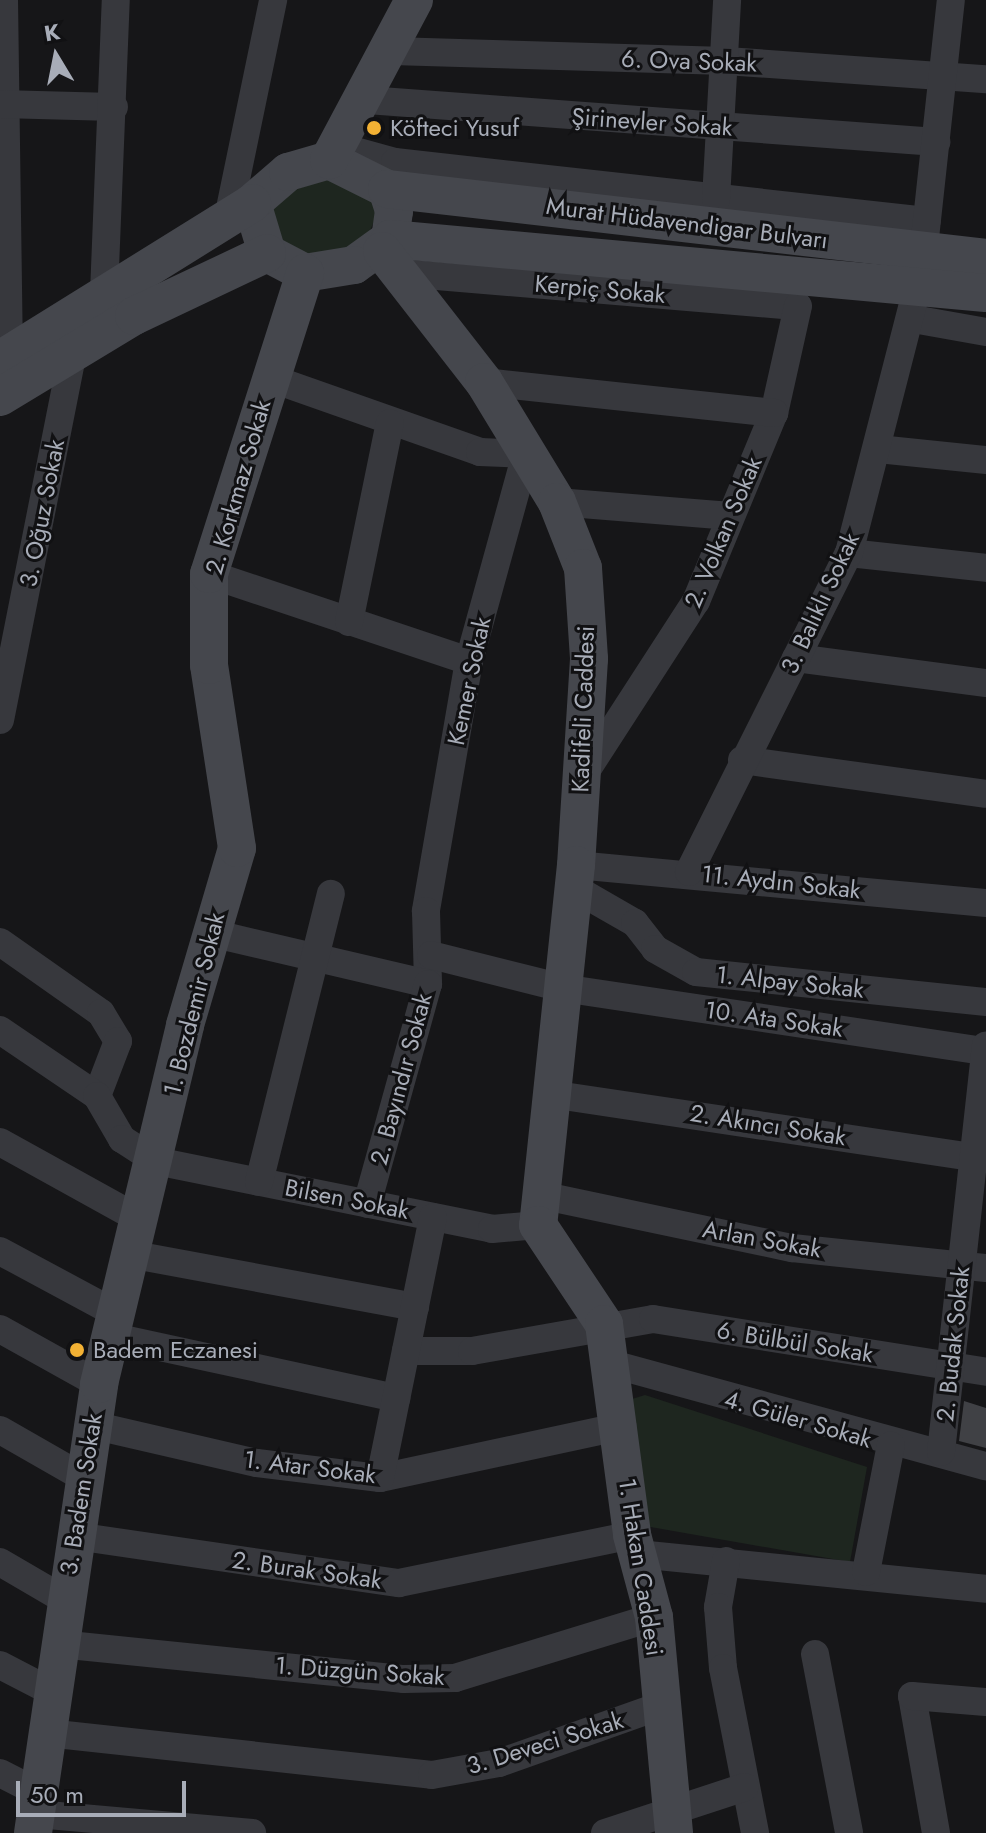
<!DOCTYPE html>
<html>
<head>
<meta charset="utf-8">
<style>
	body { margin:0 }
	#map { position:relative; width:986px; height:1833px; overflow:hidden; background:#161618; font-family:Jost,sans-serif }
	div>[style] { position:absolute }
	.green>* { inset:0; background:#1e261f }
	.building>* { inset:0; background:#404145 }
	.street>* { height:28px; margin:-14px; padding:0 14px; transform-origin:14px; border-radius:14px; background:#37383d }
	.secondary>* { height:38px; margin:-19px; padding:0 19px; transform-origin:19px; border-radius:19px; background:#45474d }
	.dots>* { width:22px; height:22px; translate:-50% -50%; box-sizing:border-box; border:4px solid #111113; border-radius:50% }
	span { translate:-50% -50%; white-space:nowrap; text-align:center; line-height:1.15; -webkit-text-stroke:6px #111113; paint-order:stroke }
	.street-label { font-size:24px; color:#a8adb8 }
	.poi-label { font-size:24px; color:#a8adb8 }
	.left { translate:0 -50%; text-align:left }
	.north { position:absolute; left:16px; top:16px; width:80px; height:80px; -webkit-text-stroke:6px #111113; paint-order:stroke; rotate:350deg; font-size:22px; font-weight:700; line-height:32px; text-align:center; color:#a8adb8 }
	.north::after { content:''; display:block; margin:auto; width:28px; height:36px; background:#a8adb8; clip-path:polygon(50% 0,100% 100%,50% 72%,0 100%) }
	.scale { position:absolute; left:16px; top:1781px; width:170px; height:36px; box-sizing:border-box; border:4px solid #a8adb8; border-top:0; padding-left:10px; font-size:24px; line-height:28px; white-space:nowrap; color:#a8adb8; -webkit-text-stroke:6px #111113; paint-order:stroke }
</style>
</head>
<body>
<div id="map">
	<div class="green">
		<div style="clip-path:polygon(330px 177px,375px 199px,376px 217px,368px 235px,323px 261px,284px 246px,271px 227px,273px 198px)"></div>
		<div style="clip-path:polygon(645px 1395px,867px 1467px,850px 1562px,645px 1526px,632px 1399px)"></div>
	</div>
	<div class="building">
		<div style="clip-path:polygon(964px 1401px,986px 1408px,986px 1448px,959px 1441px)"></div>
	</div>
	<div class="street">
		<div style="left:4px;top:0;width:355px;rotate:89.2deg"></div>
		<div style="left:392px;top:51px;width:334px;rotate:1.7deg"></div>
		<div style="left:726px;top:61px;width:261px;rotate:4deg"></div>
		<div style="left:367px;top:100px;width:571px;rotate:4.22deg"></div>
		<div style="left:0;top:104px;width:114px;rotate:1.5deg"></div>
		<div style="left:337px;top:146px;width:60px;rotate:15.4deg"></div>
		<div style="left:395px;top:162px;width:535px;rotate:6.33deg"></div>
		<div style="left:716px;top:199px;width:199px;rotate:-86.8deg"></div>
		<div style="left:228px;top:218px;width:223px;rotate:-78.3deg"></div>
		<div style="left:925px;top:238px;width:239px;rotate:-83.8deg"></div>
		<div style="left:401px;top:273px;width:398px;rotate:4.8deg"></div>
		<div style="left:798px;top:306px;width:110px;rotate:102.6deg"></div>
		<div style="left:774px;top:413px;width:204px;rotate:112.5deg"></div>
		<div style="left:696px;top:601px;width:208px;rotate:122.9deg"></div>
		<div style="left:104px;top:293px;width:293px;rotate:-87.7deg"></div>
		<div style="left:913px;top:319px;width:74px;rotate:10.1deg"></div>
		<div style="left:270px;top:378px;width:223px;rotate:19.4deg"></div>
		<div style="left:480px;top:452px;width:46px;rotate:2.5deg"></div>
		<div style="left:526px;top:454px;width:215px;rotate:105.4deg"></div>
		<div style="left:469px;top:661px;width:254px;rotate:99.8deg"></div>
		<div style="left:426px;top:911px;width:73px;rotate:88.4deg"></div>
		<div style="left:484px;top:382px;width:292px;rotate:6.1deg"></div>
		<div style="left:878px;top:449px;width:109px;rotate:5.8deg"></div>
		<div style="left:557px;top:502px;width:174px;rotate:4.6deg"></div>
		<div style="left:849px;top:553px;width:138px;rotate:6.2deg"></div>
		<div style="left:209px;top:574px;width:274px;rotate:18.5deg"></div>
		<div style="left:349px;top:622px;width:203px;rotate:-78.4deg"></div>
		<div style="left:796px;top:658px;width:192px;rotate:7.5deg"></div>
		<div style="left:0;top:720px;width:374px;rotate:-78.8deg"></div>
		<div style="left:742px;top:760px;width:246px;rotate:7.9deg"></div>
		<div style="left:576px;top:865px;width:412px;rotate:5.3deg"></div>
		<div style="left:689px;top:872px;width:357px;rotate:-63.4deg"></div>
		<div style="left:849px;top:553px;width:274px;rotate:-75.6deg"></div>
		<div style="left:574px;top:888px;width:70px;rotate:29.8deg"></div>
		<div style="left:635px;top:923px;width:33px;rotate:52deg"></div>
		<div style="left:655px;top:949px;width:47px;rotate:29.3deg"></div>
		<div style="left:696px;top:972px;width:292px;rotate:5.9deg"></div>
		<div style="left:211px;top:933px;width:223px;rotate:13.2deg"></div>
		<div style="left:428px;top:984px;width:228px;rotate:105.5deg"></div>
		<div style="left:0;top:942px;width:123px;rotate:35.1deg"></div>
		<div style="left:101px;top:1013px;width:33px;rotate:59deg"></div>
		<div style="left:118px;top:1041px;width:59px;rotate:110.9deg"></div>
		<div style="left:431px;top:955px;width:135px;rotate:14.1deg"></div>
		<div style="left:562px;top:988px;width:429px;rotate:8.5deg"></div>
		<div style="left:0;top:1030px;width:117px;rotate:34.2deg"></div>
		<div style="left:97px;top:1096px;width:50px;rotate:59.8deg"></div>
		<div style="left:122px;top:1139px;width:40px;rotate:32.9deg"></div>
		<div style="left:156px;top:1161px;width:343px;rotate:11.4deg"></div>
		<div style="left:492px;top:1229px;width:46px;rotate:-5deg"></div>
		<div style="left:550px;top:1094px;width:441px;rotate:8.5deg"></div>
		<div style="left:0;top:1142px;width:159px;rotate:29deg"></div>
		<div style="left:259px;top:1182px;width:297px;rotate:-76deg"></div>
		<div style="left:540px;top:1195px;width:258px;rotate:11.9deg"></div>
		<div style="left:792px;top:1248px;width:195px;rotate:5.9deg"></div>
		<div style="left:0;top:1251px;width:131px;rotate:28.3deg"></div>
		<div style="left:129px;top:1254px;width:291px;rotate:10.5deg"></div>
		<div style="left:0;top:1329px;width:113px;rotate:29.1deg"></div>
		<div style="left:109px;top:1336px;width:294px;rotate:12.2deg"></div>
		<div style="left:406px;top:1351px;width:66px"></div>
		<div style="left:472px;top:1351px;width:184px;rotate:-10deg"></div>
		<div style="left:653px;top:1319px;width:337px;rotate:9deg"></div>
		<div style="left:612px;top:1364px;width:388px;rotate:15.3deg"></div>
		<div style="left:92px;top:1425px;width:169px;rotate:13deg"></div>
		<div style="left:257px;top:1463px;width:124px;rotate:7deg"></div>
		<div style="left:380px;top:1478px;width:248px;rotate:-12.1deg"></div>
		<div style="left:0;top:1430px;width:97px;rotate:29.7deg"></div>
		<div style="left:941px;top:1452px;width:409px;rotate:-83.7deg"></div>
		<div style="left:380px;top:1478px;width:266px;rotate:-78.5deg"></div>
		<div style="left:75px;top:1536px;width:327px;rotate:8.3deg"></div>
		<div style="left:399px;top:1583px;width:238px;rotate:-11.6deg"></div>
		<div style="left:638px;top:1554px;width:350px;rotate:5.7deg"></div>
		<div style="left:726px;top:1561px;width:47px;rotate:99.9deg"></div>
		<div style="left:718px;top:1607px;width:61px;rotate:85.3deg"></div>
		<div style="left:723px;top:1668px;width:168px;rotate:79deg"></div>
		<div style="left:0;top:1562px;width:75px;rotate:30.3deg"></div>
		<div style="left:866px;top:1572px;width:129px;rotate:-78.9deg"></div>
		<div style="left:59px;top:1644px;width:347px;rotate:5.8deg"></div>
		<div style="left:404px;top:1679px;width:51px;rotate:-1.1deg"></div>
		<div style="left:455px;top:1678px;width:208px;rotate:-17deg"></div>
		<div style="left:815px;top:1654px;width:182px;rotate:79.2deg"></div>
		<div style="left:0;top:1665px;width:59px;rotate:27.4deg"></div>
		<div style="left:47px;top:1733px;width:387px;rotate:6.2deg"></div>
		<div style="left:432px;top:1775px;width:68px;rotate:-10.2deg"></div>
		<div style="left:499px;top:1763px;width:171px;rotate:-19.5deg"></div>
		<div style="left:0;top:1773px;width:44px;rotate:27.1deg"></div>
		<div style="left:36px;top:1814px;width:217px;rotate:5deg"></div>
		<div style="left:605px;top:1833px;width:147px;rotate:-18.2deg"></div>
		<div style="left:936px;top:1833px;width:139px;rotate:-99.9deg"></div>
		<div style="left:912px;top:1696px;width:74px;rotate:4.6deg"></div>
	</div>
	<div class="secondary">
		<div style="left:329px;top:160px;width:65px;rotate:26.6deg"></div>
		<div style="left:387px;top:189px;width:23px;rotate:72deg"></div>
		<div style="left:394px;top:211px;width:28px;rotate:98deg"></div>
		<div style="left:390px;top:239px;width:44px;rotate:144.2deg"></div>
		<div style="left:354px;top:265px;width:50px;rotate:170.7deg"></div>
		<div style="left:305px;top:273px;width:43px;rotate:-152.2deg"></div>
		<div style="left:267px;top:253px;width:52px;rotate:-106.7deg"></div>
		<div style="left:252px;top:203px;width:48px;rotate:-40.7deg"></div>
		<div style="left:288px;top:172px;width:43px;rotate:-16.3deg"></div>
		<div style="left:329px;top:160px;width:181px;rotate:-62deg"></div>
		<div style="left:387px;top:189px;width:603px;rotate:6.57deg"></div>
		<div style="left:390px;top:239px;width:598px;rotate:5.18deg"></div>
		<div style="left:382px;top:251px;width:166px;rotate:52.1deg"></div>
		<div style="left:484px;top:382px;width:140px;rotate:58.7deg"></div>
		<div style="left:557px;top:502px;width:71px;rotate:68.5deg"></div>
		<div style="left:583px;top:568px;width:91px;rotate:86.2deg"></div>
		<div style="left:589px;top:659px;width:206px;rotate:93.6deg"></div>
		<div style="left:576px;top:865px;width:362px;rotate:96deg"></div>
		<div style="left:538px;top:1225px;width:119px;rotate:56.3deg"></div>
		<div style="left:604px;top:1324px;width:213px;rotate:82.4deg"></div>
		<div style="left:632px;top:1535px;width:85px;rotate:75deg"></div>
		<div style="left:654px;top:1617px;width:217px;rotate:84.7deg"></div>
		<div style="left:0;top:360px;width:297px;rotate:-31.9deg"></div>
		<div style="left:0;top:397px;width:157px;rotate:-31.2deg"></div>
		<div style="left:134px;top:316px;width:147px;rotate:-25.3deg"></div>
		<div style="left:33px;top:1833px;width:454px;rotate:-81.6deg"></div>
		<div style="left:99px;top:1384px;width:369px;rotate:-76.5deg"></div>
		<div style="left:185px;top:1025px;width:184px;rotate:-73.6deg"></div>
		<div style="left:237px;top:848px;width:185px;rotate:-98.7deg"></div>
		<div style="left:209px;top:665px;width:91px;rotate:-90deg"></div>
		<div style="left:209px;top:574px;width:316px;rotate:-72.3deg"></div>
	</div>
	<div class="dots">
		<div style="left:374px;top:128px;background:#f2b134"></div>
		<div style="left:77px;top:1350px;background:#f2b134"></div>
	</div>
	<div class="street-label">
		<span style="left:689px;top:61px;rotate:2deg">6. Ova Sokak</span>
		<span style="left:652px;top:122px;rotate:4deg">Şirinevler Sokak</span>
		<span style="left:687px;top:223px;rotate:7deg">Murat Hüdavendigar Bulvarı</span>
		<span style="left:600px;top:289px;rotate:5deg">Kerpiç Sokak</span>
		<span style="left:238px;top:487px;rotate:-74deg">2. Korkmaz Sokak</span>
		<span style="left:42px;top:513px;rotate:-79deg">3. Oğuz Sokak</span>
		<span style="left:723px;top:532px;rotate:-67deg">2. Volkan Sokak</span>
		<span style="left:820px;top:603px;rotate:-65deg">3. Balıklı Sokak</span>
		<span style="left:469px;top:681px;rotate:-78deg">Kemer Sokak</span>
		<span style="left:583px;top:709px;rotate:-88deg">Kadifeli Caddesi</span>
		<span style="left:781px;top:882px;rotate:6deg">11. Aydın Sokak</span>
		<span style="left:790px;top:982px;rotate:6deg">1. Alpay Sokak</span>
		<span style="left:194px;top:1004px;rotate:-76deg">1. Bozdemir Sokak</span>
		<span style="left:774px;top:1019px;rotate:8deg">10. Ata Sokak</span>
		<span style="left:401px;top:1079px;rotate:-75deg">2. Bayındır Sokak</span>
		<span style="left:768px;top:1125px;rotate:9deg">2. Akıncı Sokak</span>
		<span style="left:347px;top:1199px;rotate:11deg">Bilsen Sokak</span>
		<span style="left:762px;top:1239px;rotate:10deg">Arlan Sokak</span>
		<span style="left:795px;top:1342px;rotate:9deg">6. Bülbül Sokak</span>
		<span style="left:953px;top:1344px;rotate:-84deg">2. Budak Sokak</span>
		<span style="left:798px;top:1419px;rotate:16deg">4. Güler Sokak</span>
		<span style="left:310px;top:1467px;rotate:7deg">1. Atar Sokak</span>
		<span style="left:81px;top:1494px;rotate:-81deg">3. Badem Sokak</span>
		<span style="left:641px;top:1567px;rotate:81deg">1. Hakan Caddesi</span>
		<span style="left:307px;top:1570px;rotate:8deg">2. Burak Sokak</span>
		<span style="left:360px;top:1671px;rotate:4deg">1. Düzgün Sokak</span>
		<span style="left:545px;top:1743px;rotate:-17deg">3. Deveci Sokak</span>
	</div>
	<div class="poi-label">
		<span class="left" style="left:390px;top:128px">Köfteci Yusuf</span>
		<span class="left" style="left:93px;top:1350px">Badem Eczanesi</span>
	</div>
	<div class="north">K</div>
	<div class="scale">50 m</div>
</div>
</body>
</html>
